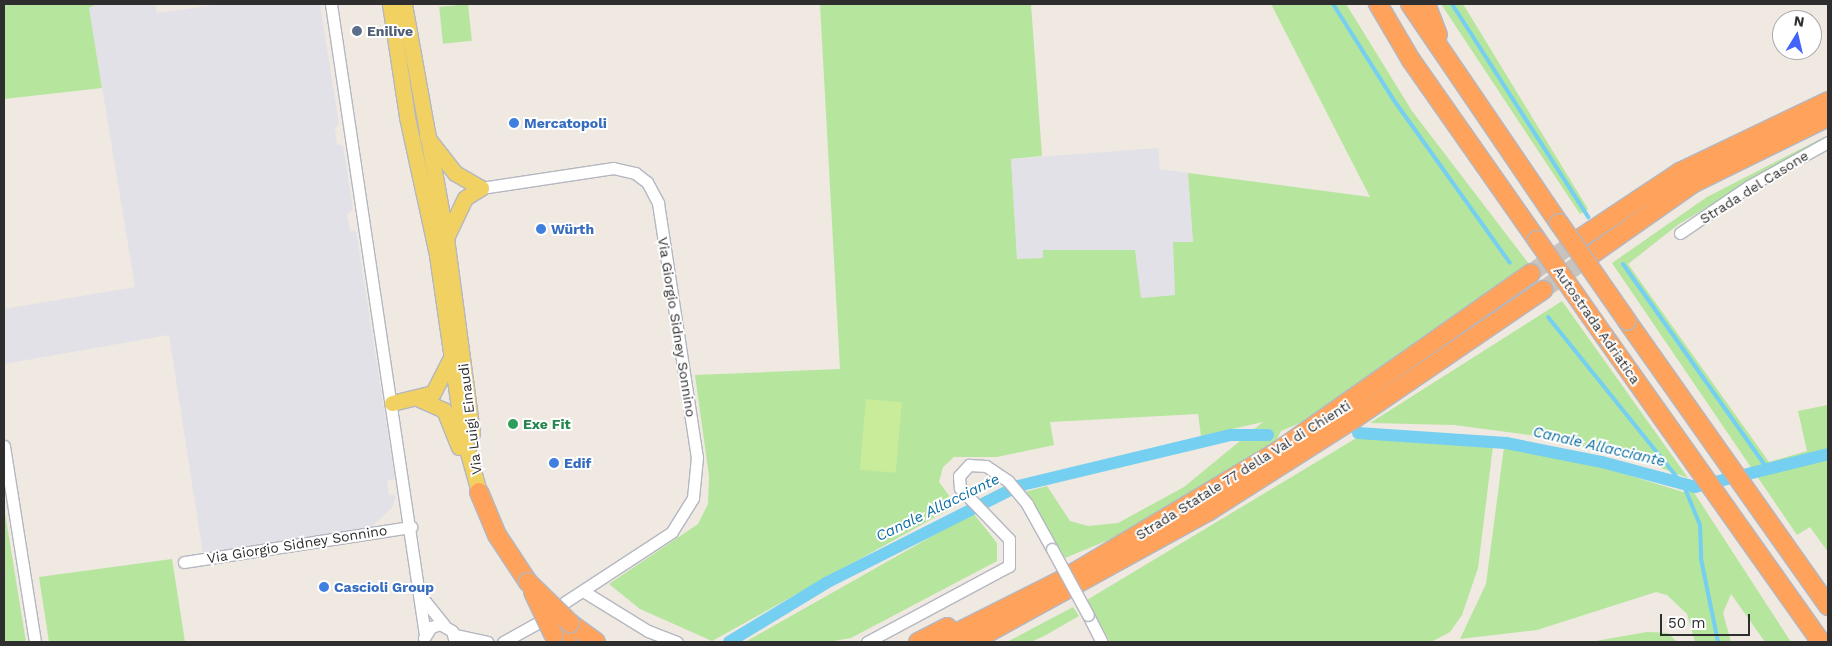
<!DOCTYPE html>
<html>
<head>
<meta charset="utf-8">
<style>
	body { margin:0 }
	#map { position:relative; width:1832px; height:646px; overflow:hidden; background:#efe9e1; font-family:"Work Sans",sans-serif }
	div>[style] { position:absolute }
	.industrial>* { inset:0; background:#e3e1e8 }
	.green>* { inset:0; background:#b6e59e; transform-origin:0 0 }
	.pitch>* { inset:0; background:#c9ec9a; transform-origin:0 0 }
	.stream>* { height:4px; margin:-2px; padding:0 2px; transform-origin:2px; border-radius:2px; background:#75cff0 }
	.canal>* { height:12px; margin:-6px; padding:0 6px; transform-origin:6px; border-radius:6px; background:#75cff0 }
	.highway-tunnel>* { height:18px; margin-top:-9px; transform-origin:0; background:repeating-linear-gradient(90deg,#c8c4bd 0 18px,transparent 0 27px) }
	.roads { filter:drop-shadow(1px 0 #b4b7c1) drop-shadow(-1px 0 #b4b7c1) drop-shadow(0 1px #b4b7c1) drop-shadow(0 -1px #b4b7c1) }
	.minor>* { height:11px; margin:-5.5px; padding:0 5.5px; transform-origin:5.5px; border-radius:5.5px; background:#fff }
	.major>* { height:15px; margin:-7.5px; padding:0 7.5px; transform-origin:7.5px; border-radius:7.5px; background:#f2d163 }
	.highway>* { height:18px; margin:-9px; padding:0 9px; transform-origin:9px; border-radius:9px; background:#ffa35c }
	.bridges { filter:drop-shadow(1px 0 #b4b7c1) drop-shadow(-1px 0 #b4b7c1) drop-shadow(0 1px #b4b7c1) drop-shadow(0 -1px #b4b7c1) }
	.minor-bridge>* { height:11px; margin:-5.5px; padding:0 5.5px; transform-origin:5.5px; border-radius:5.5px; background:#fff }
	.highway-bridge>* { height:18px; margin:-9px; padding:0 9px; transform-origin:9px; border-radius:9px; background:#ffa35c }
	.dots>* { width:14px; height:14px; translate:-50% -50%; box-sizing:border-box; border:2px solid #fff; border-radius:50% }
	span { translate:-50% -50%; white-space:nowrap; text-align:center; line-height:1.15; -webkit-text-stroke:4px #fff; paint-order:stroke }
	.service-label { font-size:14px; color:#4e5e75; font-weight:700 }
	.left { translate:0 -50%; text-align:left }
	.shop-label { font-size:14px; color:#366cbe; font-weight:700 }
	.street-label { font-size:14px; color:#2e2e2e }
	.leisure-label { font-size:14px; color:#27864d; font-weight:700 }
	.water-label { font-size:15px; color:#0d6fa3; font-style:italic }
	.frame { position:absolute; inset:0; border:5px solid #2e2e2e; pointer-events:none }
	.north { position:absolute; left:1772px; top:10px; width:50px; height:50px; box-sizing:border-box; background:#fff; border:1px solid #ababab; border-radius:50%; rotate:9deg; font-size:14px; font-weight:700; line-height:20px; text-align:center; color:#2e2e2e }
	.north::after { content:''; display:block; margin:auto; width:18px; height:22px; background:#4264fb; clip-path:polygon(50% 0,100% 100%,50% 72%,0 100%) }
	.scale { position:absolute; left:1660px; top:614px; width:90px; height:22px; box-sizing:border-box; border:2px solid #2e2e2e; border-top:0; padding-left:6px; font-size:15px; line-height:18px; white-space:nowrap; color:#2e2e2e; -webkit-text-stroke:4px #fff; paint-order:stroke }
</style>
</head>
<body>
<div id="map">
	<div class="industrial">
		<div style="clip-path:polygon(96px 4px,155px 4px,157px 13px,222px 4px,320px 4px,339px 124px,335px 128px,337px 144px,343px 146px,353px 210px,347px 214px,350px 231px,356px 231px,395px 479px,387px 480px,389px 494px,396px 496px,392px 508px,369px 529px,203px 554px,169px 335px,4px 364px,4px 309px,135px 287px,89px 8px)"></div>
		<div style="clip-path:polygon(1158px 148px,1160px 169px,1188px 173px,1193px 242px,1173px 243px,1175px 295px,1140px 298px,1134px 250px,1043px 250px,1044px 258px,1017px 259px,1011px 159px)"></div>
	</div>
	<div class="green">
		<div style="clip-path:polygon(4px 4px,96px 4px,89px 8px,102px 88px,4px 99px)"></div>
		<div style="left:468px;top:4px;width:37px;height:29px;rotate:84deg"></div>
		<div style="clip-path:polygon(820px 4px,1031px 4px,1042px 156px,1011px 159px,1017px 259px,1043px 258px,1043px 250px,1135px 250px,1141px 298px,1175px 295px,1173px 242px,1193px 242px,1188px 173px,1370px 197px,1271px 4px,1346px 4px,1412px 111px,1529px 264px,1319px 415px,1281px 431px,1275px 443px,1128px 532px,1065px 558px,1025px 492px,1047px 486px,1070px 521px,1088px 526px,1118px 523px,1184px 487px,1263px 422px,1201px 436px,1198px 414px,1050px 422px,1054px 445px,997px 457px,954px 457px,943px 467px,939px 482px,953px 501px,950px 509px,712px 641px,640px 609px,609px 584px,698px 524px,708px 504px,709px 476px,695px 375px,840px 369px)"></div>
		<div style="clip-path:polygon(1441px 4px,1463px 4px,1588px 209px,1580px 214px)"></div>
		<div style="clip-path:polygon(1828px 135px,1679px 224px,1628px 264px,1769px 462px,1807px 451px,1798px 411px,1828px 405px,1828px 552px,1810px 527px,1797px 535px,1612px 263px,1707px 197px)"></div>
		<div style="clip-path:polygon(1562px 301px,1688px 478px,1648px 463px,1544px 437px,1454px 425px,1370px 423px)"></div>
		<div style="clip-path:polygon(1358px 437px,1493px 446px,1478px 568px,1462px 615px,1450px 632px,1431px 642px,1110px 642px,1087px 600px)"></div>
		<div style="clip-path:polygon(1504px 447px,1602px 467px,1683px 492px,1693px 491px,1791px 642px,1765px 642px,1731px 594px,1723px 613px,1731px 642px,1695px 642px,1687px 614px,1667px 595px,1656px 592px,1537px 630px,1460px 639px,1486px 584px)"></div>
		<div style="clip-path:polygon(4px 507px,26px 642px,4px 642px)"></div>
		<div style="clip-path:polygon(973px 513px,997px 543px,997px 561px,851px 638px,828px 642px,745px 642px)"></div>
		<div style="clip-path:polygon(172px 559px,185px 642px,49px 642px,39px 577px)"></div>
		<div style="clip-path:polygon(1073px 607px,1079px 616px,1046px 635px,1031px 642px,1007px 642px)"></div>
		<div style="clip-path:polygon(1647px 632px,1668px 633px,1677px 642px,1590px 642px)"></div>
	</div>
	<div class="pitch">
		<div style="left:866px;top:399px;width:36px;height:71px;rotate:5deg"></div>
	</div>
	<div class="stream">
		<div style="left:1333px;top:4px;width:112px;rotate:57.7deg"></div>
		<div style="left:1393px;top:99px;width:201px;rotate:54.5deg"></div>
		<div style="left:1452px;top:4px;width:253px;rotate:57.4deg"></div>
		<div style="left:1623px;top:264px;width:253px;rotate:54.8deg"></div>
		<div style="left:1548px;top:317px;width:217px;rotate:51.2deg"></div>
		<div style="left:1684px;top:486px;width:42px;rotate:67.7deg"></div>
		<div style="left:1700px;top:525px;width:34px;rotate:88deg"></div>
		<div style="left:1701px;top:559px;width:85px;rotate:78.4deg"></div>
	</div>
	<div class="canal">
		<div style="left:1358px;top:433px;width:148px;rotate:3.9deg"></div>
		<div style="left:1506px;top:443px;width:98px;rotate:11.2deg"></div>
		<div style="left:1602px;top:462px;width:96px;rotate:15deg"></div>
		<div style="left:1695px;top:487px;width:137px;rotate:-13.9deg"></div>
		<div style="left:729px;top:642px;width:114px;rotate:-31.3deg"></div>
		<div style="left:826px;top:583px;width:215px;rotate:-26.8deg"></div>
		<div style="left:1018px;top:486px;width:219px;rotate:-13.5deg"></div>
		<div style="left:1231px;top:435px;width:37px"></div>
	</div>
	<div class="highway-tunnel">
		<div style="left:1531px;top:273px;width:62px;rotate:-35.2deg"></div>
		<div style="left:1543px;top:290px;width:63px;rotate:-36deg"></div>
	</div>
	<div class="roads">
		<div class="minor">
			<div style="left:331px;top:4px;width:638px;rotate:81.53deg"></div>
			<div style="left:481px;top:188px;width:134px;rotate:-8.6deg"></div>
			<div style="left:613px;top:168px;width:23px;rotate:13deg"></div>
			<div style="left:635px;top:173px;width:15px;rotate:37deg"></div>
			<div style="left:647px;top:182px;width:24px;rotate:62deg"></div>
			<div style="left:658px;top:203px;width:257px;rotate:81.3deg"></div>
			<div style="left:697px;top:457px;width:41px;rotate:95.6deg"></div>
			<div style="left:693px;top:498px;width:40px;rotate:122deg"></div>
			<div style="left:672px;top:532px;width:128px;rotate:146.8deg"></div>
			<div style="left:1680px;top:233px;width:83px;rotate:-34.3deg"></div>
			<div style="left:1749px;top:186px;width:90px;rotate:-29.1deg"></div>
			<div style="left:4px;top:446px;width:198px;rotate:81deg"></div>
			<div style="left:184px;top:562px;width:230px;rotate:-8.8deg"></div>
			<div style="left:583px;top:591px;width:76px;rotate:31.6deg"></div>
			<div style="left:648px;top:631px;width:31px;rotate:21deg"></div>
			<div style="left:424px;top:600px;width:32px;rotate:51deg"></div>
			<div style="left:1088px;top:615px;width:30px;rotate:63deg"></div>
			<div style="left:455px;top:635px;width:33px;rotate:12deg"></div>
			<div style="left:424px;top:638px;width:13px;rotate:-58deg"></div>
			<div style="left:431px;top:627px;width:9px;rotate:-18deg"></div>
			<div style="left:440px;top:624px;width:14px;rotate:30deg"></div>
			<div style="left:452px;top:631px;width:11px;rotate:75deg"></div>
			<div style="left:503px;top:642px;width:38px;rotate:-29deg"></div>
			<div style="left:867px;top:642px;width:161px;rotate:-28.2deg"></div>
			<div style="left:1009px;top:566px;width:27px;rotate:-90deg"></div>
			<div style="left:1009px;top:539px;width:71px;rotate:-133.9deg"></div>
			<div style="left:960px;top:488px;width:12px;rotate:-95deg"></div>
			<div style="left:959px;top:476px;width:15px;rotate:-48deg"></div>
			<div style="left:969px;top:465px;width:17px;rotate:3deg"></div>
			<div style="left:986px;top:466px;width:27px;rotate:34deg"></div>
			<div style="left:1008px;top:481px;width:30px;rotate:50deg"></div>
			<div style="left:1027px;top:504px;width:51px;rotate:60.9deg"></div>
		</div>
		<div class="major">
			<div style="left:390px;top:4px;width:114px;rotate:81.4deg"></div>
			<div style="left:407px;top:117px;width:141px;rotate:77.7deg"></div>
			<div style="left:437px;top:255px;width:182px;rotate:81.8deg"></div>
			<div style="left:463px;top:435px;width:59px;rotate:74.3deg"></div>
			<div style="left:404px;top:4px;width:238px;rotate:79.8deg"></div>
			<div style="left:446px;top:238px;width:197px;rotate:82.4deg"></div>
			<div style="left:427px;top:137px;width:46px;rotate:52.1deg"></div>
			<div style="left:455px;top:173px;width:30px;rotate:30deg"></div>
			<div style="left:446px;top:238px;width:44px;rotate:-64.6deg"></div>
			<div style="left:465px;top:198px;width:19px;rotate:-32deg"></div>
			<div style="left:419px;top:399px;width:27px;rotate:24deg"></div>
			<div style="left:444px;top:410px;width:40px;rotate:68deg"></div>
			<div style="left:392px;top:403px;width:42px;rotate:-13.7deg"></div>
			<div style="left:433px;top:393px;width:38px;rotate:-63deg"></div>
		</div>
		<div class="highway">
			<div style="left:1378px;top:4px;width:65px;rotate:59.5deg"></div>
			<div style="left:1411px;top:60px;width:220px;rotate:55deg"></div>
			<div style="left:1410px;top:4px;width:265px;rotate:55.8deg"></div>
			<div style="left:1426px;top:4px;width:33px;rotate:69deg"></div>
			<div style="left:1582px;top:237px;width:118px;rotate:-33.6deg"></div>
			<div style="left:1680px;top:172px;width:164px;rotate:-25.6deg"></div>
			<div style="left:1594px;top:253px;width:120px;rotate:-35.1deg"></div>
			<div style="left:1692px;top:184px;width:152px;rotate:-26.2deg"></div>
			<div style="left:1627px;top:321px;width:349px;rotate:54.8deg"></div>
			<div style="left:1605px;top:337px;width:374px;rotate:54.7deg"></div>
			<div style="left:479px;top:492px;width:47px;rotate:67.3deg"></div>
			<div style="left:497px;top:535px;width:56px;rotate:56.6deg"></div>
			<div style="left:570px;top:623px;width:32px;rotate:36deg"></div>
			<div style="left:558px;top:630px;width:15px;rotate:53deg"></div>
			<div style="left:918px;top:642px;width:33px;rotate:-27deg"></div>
			<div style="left:938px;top:642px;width:142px;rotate:-26.7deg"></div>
			<div style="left:1065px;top:578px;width:248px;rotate:-30.8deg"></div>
			<div style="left:1278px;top:451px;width:309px;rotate:-35.1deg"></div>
			<div style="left:971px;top:642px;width:272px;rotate:-28.8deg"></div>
			<div style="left:1209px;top:511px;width:172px;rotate:-32.4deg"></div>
			<div style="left:1354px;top:419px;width:229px;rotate:-34.3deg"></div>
		</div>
	</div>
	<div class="bridges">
		<div class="minor-bridge">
			<div style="left:1052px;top:549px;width:75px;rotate:61.4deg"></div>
		</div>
		<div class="highway-bridge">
			<div style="left:1559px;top:223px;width:119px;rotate:55.2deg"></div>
			<div style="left:1537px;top:240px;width:118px;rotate:55deg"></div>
			<div style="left:528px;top:582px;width:59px;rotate:44.3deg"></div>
			<div style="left:533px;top:592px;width:47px;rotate:64.5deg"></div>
		</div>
	</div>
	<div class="dots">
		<div style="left:357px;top:31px;background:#5c6f8a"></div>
		<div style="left:514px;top:123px;background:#3f7fe0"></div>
		<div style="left:541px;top:229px;background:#3f7fe0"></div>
		<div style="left:513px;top:424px;background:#2e9e5b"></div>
		<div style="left:554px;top:463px;background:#3f7fe0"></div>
		<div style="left:324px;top:587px;background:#3f7fe0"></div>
	</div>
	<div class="service-label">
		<span class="left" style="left:367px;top:31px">Enilive</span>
	</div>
	<div class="shop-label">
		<span class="left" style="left:524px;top:123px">Mercatopoli</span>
		<span class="left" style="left:551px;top:229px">Würth</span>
		<span class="left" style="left:564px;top:463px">Edif</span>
		<span class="left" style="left:334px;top:587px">Cascioli Group</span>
	</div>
	<div class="street-label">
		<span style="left:1754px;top:187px;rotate:-32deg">Strada del Casone</span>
		<span style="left:1597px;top:325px;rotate:55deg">Autostrada Adriatica</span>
		<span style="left:677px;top:327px;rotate:81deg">Via Giorgio Sidney Sonnino</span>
		<span style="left:470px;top:419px;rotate:-97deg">Via Luigi Einaudi</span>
		<span style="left:1243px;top:470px;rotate:-32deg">Strada Statale 77 della Val di Chienti</span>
		<span style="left:297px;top:544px;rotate:-9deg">Via Giorgio Sidney Sonnino</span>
	</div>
	<div class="leisure-label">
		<span class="left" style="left:523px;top:424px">Exe Fit</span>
	</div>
	<div class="water-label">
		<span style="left:1599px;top:447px;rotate:13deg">Canale Allacciante</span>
		<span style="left:938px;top:508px;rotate:-26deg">Canale Allacciante</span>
	</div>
	<div class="frame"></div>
	<div class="north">N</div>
	<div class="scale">50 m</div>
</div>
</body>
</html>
